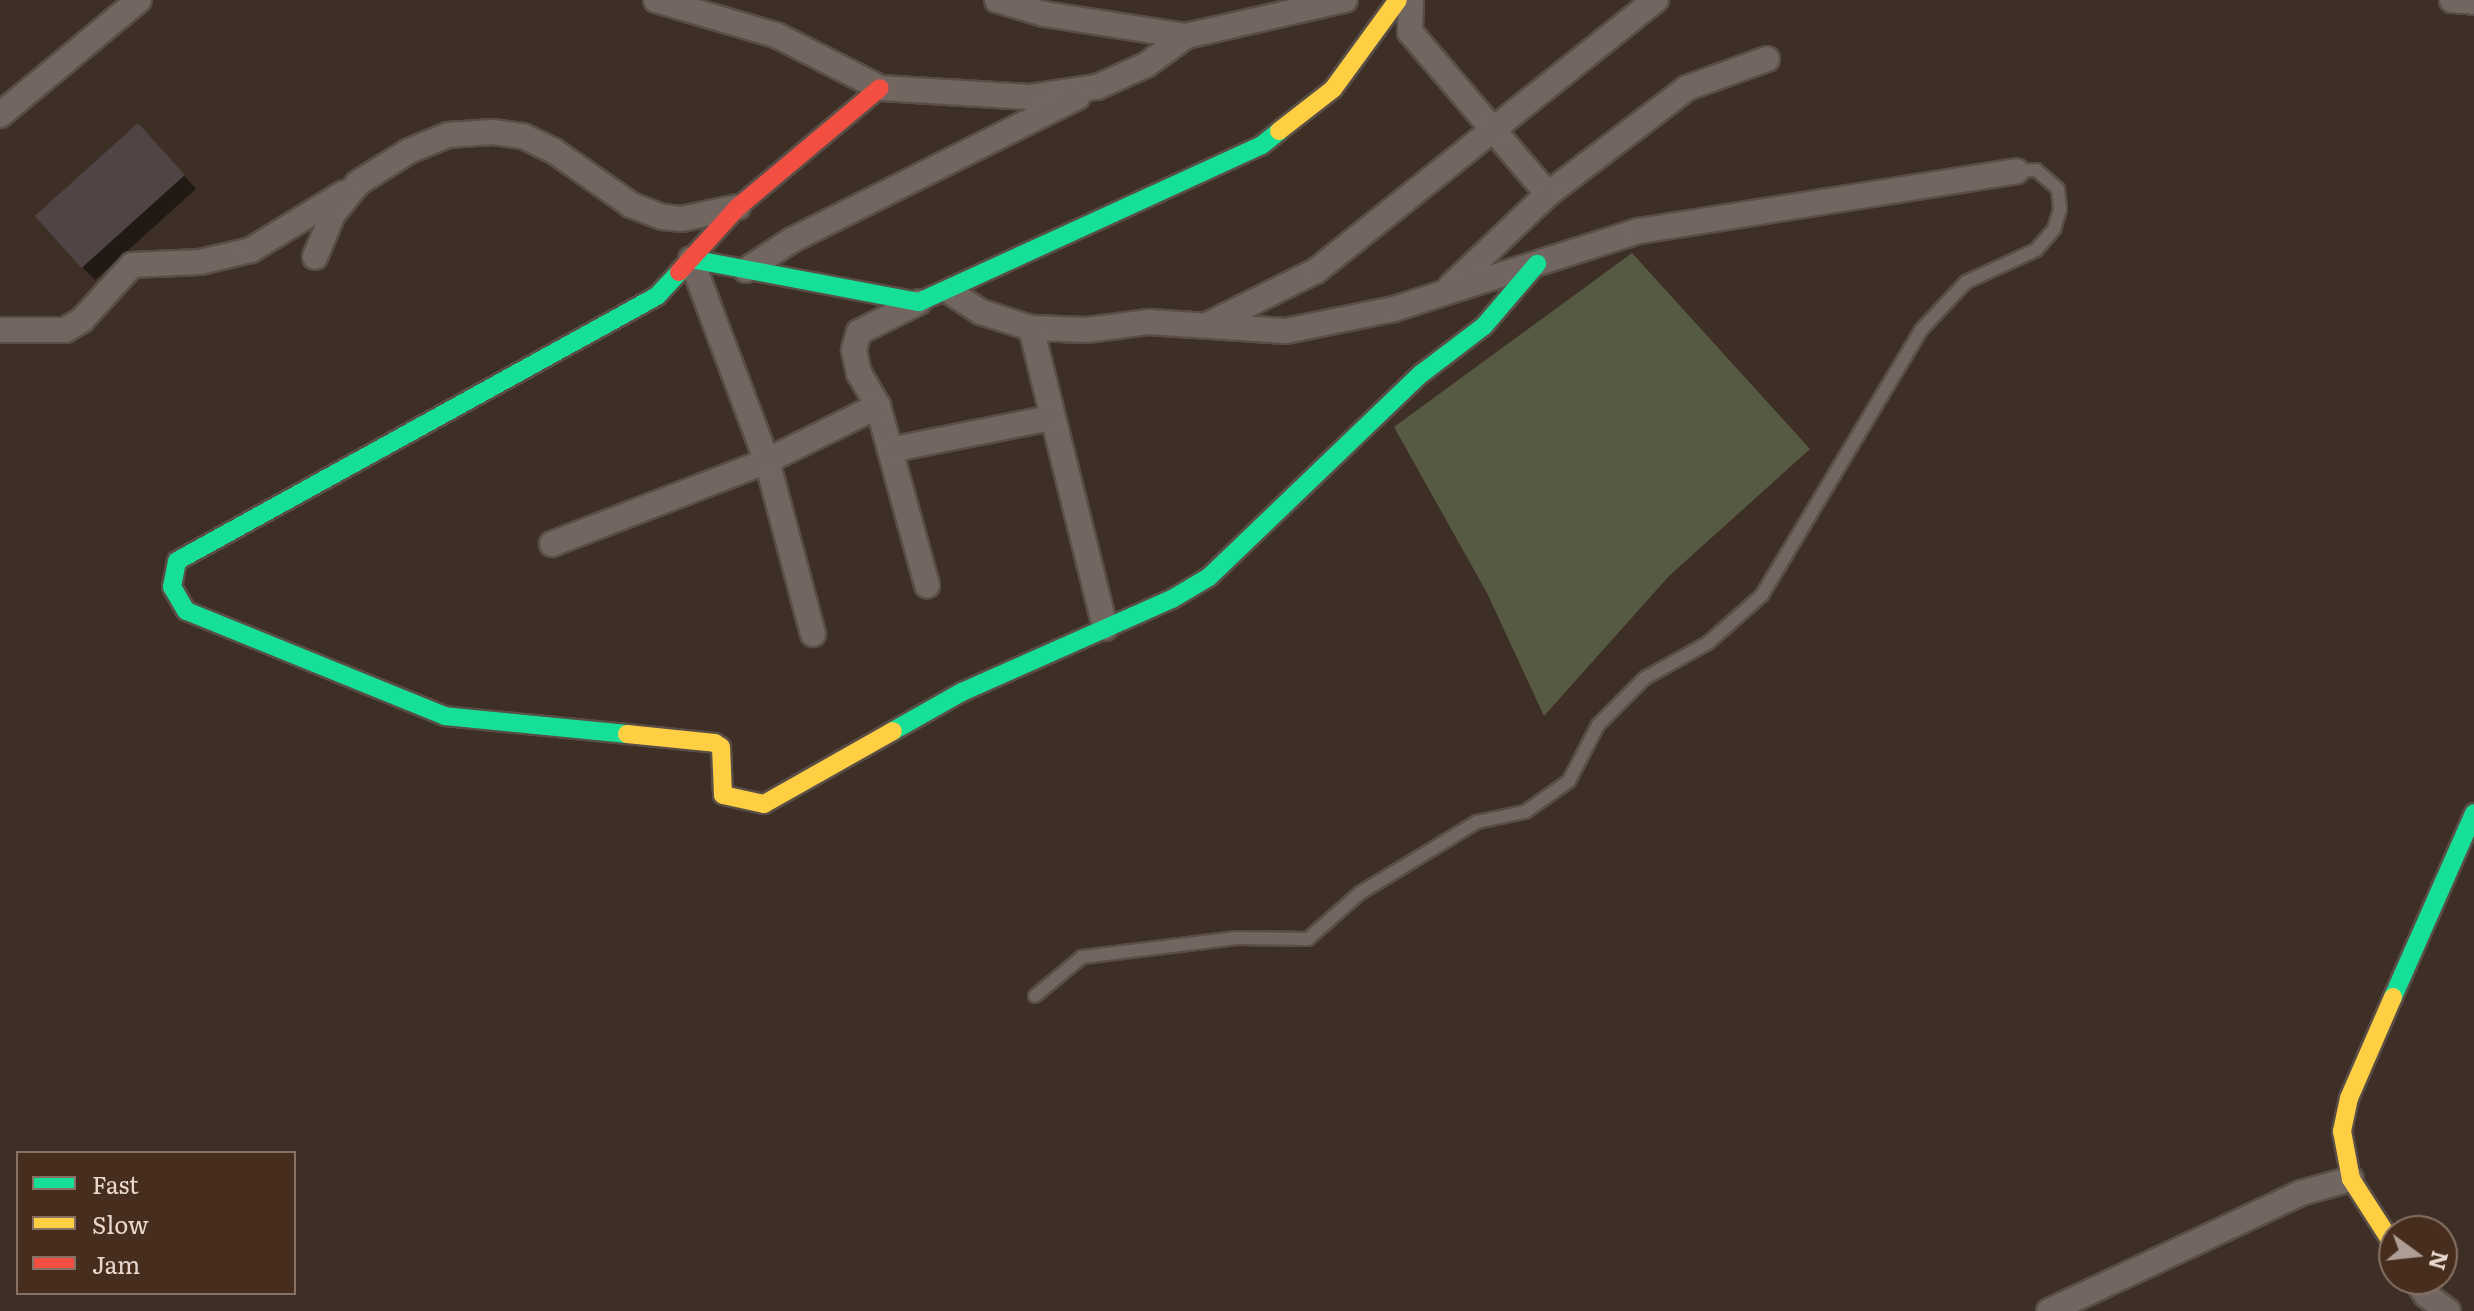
<!DOCTYPE html>
<html>
<head>
<meta charset="utf-8">
<style>
	body { margin:0 }
	#map { position:relative; width:2474px; height:1311px; overflow:hidden; background:#3d2f26; font-family:Literata,serif }
	div>[style] { position:absolute }
	.green>* { inset:0; background:#575a42 }
	.shadow>* { inset:0; background:#0007 }
	.building>* { inset:0; background:#504444; transform-origin:0 0 }
	.roads { filter:drop-shadow(2px 0 #594e46) drop-shadow(-2px 0 #594e46) drop-shadow(0 2px #594e46) drop-shadow(0 -2px #594e46) }
	.lane>* { height:12px; margin:-6px; padding:0 6px; transform-origin:6px; border-radius:6px; background:#726660 }
	.street>* { height:24px; margin:-12px; padding:0 12px; transform-origin:12px; border-radius:12px; background:#726660 }
	.fast>* { height:18px; margin:-9px; padding:0 9px; transform-origin:9px; border-radius:9px; background:#16e098 }
	.slow>* { height:18px; margin:-9px; padding:0 9px; transform-origin:9px; border-radius:9px; background:#ffcf43 }
	.jam>* { height:18px; margin:-9px; padding:0 9px; transform-origin:9px; border-radius:9px; background:#f24e42 }
	span { translate:-50% -50%; white-space:nowrap; text-align:center; line-height:1.15; -webkit-text-stroke:7px #462d1d; paint-order:stroke }
	.legend { position:absolute; left:16px; top:1151px; width:280px; height:144px; box-sizing:border-box; background:#462d1d; border:2px solid #877164; margin:0; padding:10px 14px; list-style:none; font-size:24px; color:#e9d8cf }
	.legend li { display:flex; align-items:center; gap:16px; height:40px }
	.legend b { width:40px; border:2px solid #877164 }
	.north { position:absolute; left:2378px; top:1215px; width:80px; height:80px; box-sizing:border-box; background:#462d1d; border:2px solid #877164; border-radius:50%; rotate:105deg; font-size:22px; font-weight:700; line-height:32px; text-align:center; color:#e9d8cf }
	.north::after { content:''; display:block; margin:auto; width:28px; height:36px; background:#ad9d94; clip-path:polygon(50% 0,100% 100%,50% 72%,0 100%) }
</style>
</head>
<body>
<div id="map">
	<div class="green">
		<div style="clip-path:polygon(1632px 253px,1810px 449px,1669px 576px,1544px 716px,1487px 593px,1394px 427px)"></div>
	</div>
	<div class="shadow">
		<div style="clip-path:polygon(150px 138px,196px 189px,95px 280px,83px 268px)"></div>
	</div>
	<div class="building">
		<div style="left:138px;top:123px;width:70px;height:139px;rotate:48deg"></div>
	</div>
	<div class="roads">
		<div class="lane">
			<div style="left:1035px;top:996px;width:61px;rotate:-39.7deg"></div>
			<div style="left:1082px;top:957px;width:156px;rotate:-7deg"></div>
			<div style="left:1237px;top:938px;width:71px;rotate:0.8deg"></div>
			<div style="left:1308px;top:939px;width:69px;rotate:-41.5deg"></div>
			<div style="left:1360px;top:893px;width:137px;rotate:-31.3deg"></div>
			<div style="left:1477px;top:822px;width:49px;rotate:-11.8deg"></div>
			<div style="left:1525px;top:812px;width:54px;rotate:-35.2deg"></div>
			<div style="left:1569px;top:781px;width:63px;rotate:-62.6deg"></div>
			<div style="left:1598px;top:725px;width:66px;rotate:-45deg"></div>
			<div style="left:1645px;top:678px;width:72px;rotate:-29.1deg"></div>
			<div style="left:1708px;top:643px;width:72px;rotate:-41.6deg"></div>
			<div style="left:1762px;top:595px;width:309px;rotate:-59deg"></div>
			<div style="left:1921px;top:330px;width:66px;rotate:-46.8deg"></div>
			<div style="left:1966px;top:282px;width:77px;rotate:-24.6deg"></div>
			<div style="left:2036px;top:250px;width:28px;rotate:-49deg"></div>
			<div style="left:2054px;top:229px;width:21px;rotate:-73deg"></div>
			<div style="left:2060px;top:209px;width:20px;rotate:-96deg"></div>
			<div style="left:2058px;top:189px;width:29px;rotate:-139deg"></div>
			<div style="left:2036px;top:170px;width:20px;rotate:177deg"></div>
		</div>
		<div class="street">
			<div style="left:656px;top:0;width:127px;rotate:16.4deg"></div>
			<div style="left:778px;top:36px;width:114px;rotate:27deg"></div>
			<div style="left:880px;top:88px;width:149px;rotate:3.5deg"></div>
			<div style="left:1029px;top:97px;width:69px;rotate:-8.4deg"></div>
			<div style="left:1097px;top:87px;width:54px;rotate:-24.2deg"></div>
			<div style="left:1146px;top:65px;width:49px;rotate:-35.9deg"></div>
			<div style="left:997px;top:0;width:49px;rotate:16.6deg"></div>
			<div style="left:1044px;top:14px;width:144px;rotate:8.8deg"></div>
			<div style="left:1186px;top:36px;width:163px;rotate:-12.8deg"></div>
			<div style="left:1411px;top:0;width:32px;rotate:92deg"></div>
			<div style="left:1410px;top:32px;width:213px;rotate:49.6deg"></div>
			<div style="left:1548px;top:194px;width:175px;rotate:-37.3deg"></div>
			<div style="left:1687px;top:88px;width:85px;rotate:-19.9deg"></div>
			<div style="left:2452px;top:0;width:22px;rotate:5deg"></div>
			<div style="left:0;top:115px;width:180px;rotate:-39.6deg"></div>
			<div style="left:315px;top:257px;width:47px;rotate:-67.3deg"></div>
			<div style="left:333px;top:214px;width:40px;rotate:-51deg"></div>
			<div style="left:358px;top:183px;width:60px;rotate:-32.1deg"></div>
			<div style="left:409px;top:151px;width:42px;rotate:-22.3deg"></div>
			<div style="left:448px;top:135px;width:45px;rotate:-3.8deg"></div>
			<div style="left:493px;top:132px;width:30px;rotate:8deg"></div>
			<div style="left:523px;top:136px;width:34px;rotate:26deg"></div>
			<div style="left:554px;top:151px;width:94px;rotate:35deg"></div>
			<div style="left:631px;top:205px;width:34px;rotate:21deg"></div>
			<div style="left:663px;top:217px;width:19px;rotate:6deg"></div>
			<div style="left:682px;top:219px;width:57px;rotate:-12.1deg"></div>
			<div style="left:691px;top:259px;width:216px;rotate:69.4deg"></div>
			<div style="left:767px;top:461px;width:179px;rotate:75.1deg"></div>
			<div style="left:746px;top:270px;width:55px;rotate:-33.1deg"></div>
			<div style="left:792px;top:240px;width:319px;rotate:-26.6deg"></div>
			<div style="left:1451px;top:286px;width:134px;rotate:-43.5deg"></div>
			<div style="left:950px;top:292px;width:37px;rotate:33deg"></div>
			<div style="left:981px;top:312px;width:52px;rotate:17.7deg"></div>
			<div style="left:1031px;top:328px;width:56px;rotate:2deg"></div>
			<div style="left:1087px;top:330px;width:63px;rotate:-7.4deg"></div>
			<div style="left:1149px;top:322px;width:137px;rotate:3.8deg"></div>
			<div style="left:1286px;top:331px;width:110px;rotate:-11.5deg"></div>
			<div style="left:1394px;top:309px;width:257px;rotate:-17.7deg"></div>
			<div style="left:1639px;top:231px;width:382px;rotate:-9deg"></div>
			<div style="left:919px;top:302px;width:67px;rotate:153.4deg"></div>
			<div style="left:859px;top:332px;width:19px;rotate:106deg"></div>
			<div style="left:854px;top:350px;width:24px;rotate:78deg"></div>
			<div style="left:859px;top:373px;width:38px;rotate:60deg"></div>
			<div style="left:878px;top:406px;width:186px;rotate:74.7deg"></div>
			<div style="left:1209px;top:324px;width:119px;rotate:-26.4deg"></div>
			<div style="left:1316px;top:271px;width:435px;rotate:-38.6deg"></div>
			<div style="left:1031px;top:328px;width:309px;rotate:76.1deg"></div>
			<div style="left:0;top:330px;width:65px"></div>
			<div style="left:65px;top:330px;width:20px;rotate:-30deg"></div>
			<div style="left:82px;top:320px;width:74px;rotate:-47.7deg"></div>
			<div style="left:132px;top:265px;width:68px;rotate:-2.5deg"></div>
			<div style="left:200px;top:262px;width:52px;rotate:-13.2deg"></div>
			<div style="left:251px;top:250px;width:109px;rotate:-31.5deg"></div>
			<div style="left:890px;top:450px;width:163px;rotate:-11.3deg"></div>
			<div style="left:552px;top:544px;width:230px;rotate:-21.1deg"></div>
			<div style="left:767px;top:461px;width:124px;rotate:-26.4deg"></div>
			<div style="left:2415px;top:1279px;width:19px;rotate:55deg"></div>
			<div style="left:2426px;top:1295px;width:27px;rotate:36deg"></div>
			<div style="left:2049px;top:1311px;width:278px;rotate:-25.1deg"></div>
			<div style="left:2301px;top:1193px;width:52px;rotate:-15.6deg"></div>
		</div>
		<div class="fast">
			<div style="left:691px;top:259px;width:232px;rotate:10.7deg"></div>
			<div style="left:919px;top:302px;width:377px;rotate:-24.6deg"></div>
			<div style="left:1262px;top:145px;width:22px;rotate:-39deg"></div>
			<div style="left:893px;top:731px;width:79px;rotate:-29.5deg"></div>
			<div style="left:962px;top:692px;width:230px;rotate:-23.9deg"></div>
			<div style="left:1172px;top:599px;width:43px;rotate:-30.7deg"></div>
			<div style="left:1209px;top:577px;width:294px;rotate:-43.8deg"></div>
			<div style="left:1421px;top:374px;width:79px;rotate:-37.3deg"></div>
			<div style="left:1484px;top:326px;width:82px;rotate:-49.5deg"></div>
			<div style="left:627px;top:734px;width:183px;rotate:-174.4deg"></div>
			<div style="left:445px;top:716px;width:279px;rotate:-157.9deg"></div>
			<div style="left:186px;top:611px;width:28px;rotate:-120deg"></div>
			<div style="left:172px;top:587px;width:26px;rotate:-79deg"></div>
			<div style="left:177px;top:561px;width:548px;rotate:-28.9deg"></div>
			<div style="left:657px;top:296px;width:33px;rotate:-47deg"></div>
			<div style="left:2393px;top:997px;width:201px;rotate:-66.2deg"></div>
		</div>
		<div class="slow">
			<div style="left:1279px;top:131px;width:68px;rotate:-37.9deg"></div>
			<div style="left:1333px;top:89px;width:110px;rotate:-53.9deg"></div>
			<div style="left:627px;top:734px;width:88px;rotate:5.8deg"></div>
			<div style="left:715px;top:743px;width:7px;rotate:34deg"></div>
			<div style="left:721px;top:747px;width:48px;rotate:87.6deg"></div>
			<div style="left:723px;top:795px;width:42px;rotate:12.4deg"></div>
			<div style="left:764px;top:804px;width:148px;rotate:-29.5deg"></div>
			<div style="left:2393px;top:997px;width:110px;rotate:113.5deg"></div>
			<div style="left:2349px;top:1098px;width:34px;rotate:102deg"></div>
			<div style="left:2342px;top:1131px;width:49px;rotate:79.4deg"></div>
			<div style="left:2351px;top:1179px;width:80px;rotate:57.3deg"></div>
		</div>
		<div class="jam">
			<div style="left:679px;top:272px;width:88px;rotate:-47.8deg"></div>
			<div style="left:738px;top:207px;width:185px;rotate:-40deg"></div>
		</div>
	</div>
	<ul class="legend">
	<li><b style="height:10px;background:#16e098"></b>Fast</li>
	<li><b style="height:10px;background:#ffcf43"></b>Slow</li>
	<li><b style="height:10px;background:#f24e42"></b>Jam</li>
	</ul>
	<div class="north">N</div>
</div>
</body>
</html>
